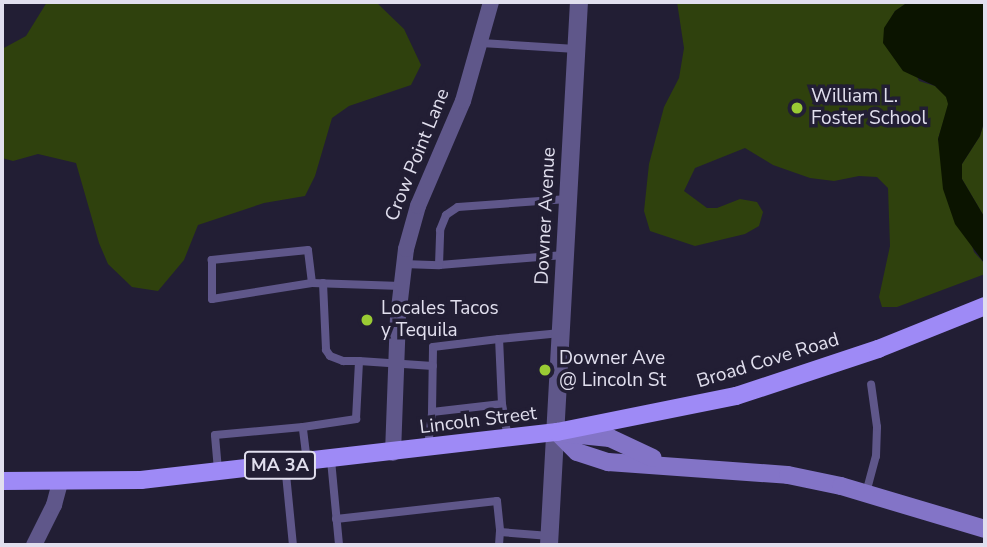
<!DOCTYPE html>
<html>
<head>
<meta charset="utf-8">
<style>
	body { margin:0 }
	#map { position:relative; width:987px; height:547px; overflow:hidden; background:#221e34; font-family:"Nunito Sans",sans-serif }
	div>[style] { position:absolute }
	.green>* { inset:0; background:#2f410d }
	.water>* { inset:0; background:#0b1400 }
	.service>* { height:8px; margin:-4px; padding:0 4px; transform-origin:4px; border-radius:4px; background:#5f578a }
	.minor>* { height:16px; margin:-8px; padding:0 8px; transform-origin:8px; border-radius:8px; background:#5f578a }
	.tertiary>* { height:18px; margin:-9px; padding:0 9px; transform-origin:9px; border-radius:9px; background:#5f578a }
	.secondary>* { height:18px; margin:-9px; padding:0 9px; transform-origin:9px; border-radius:9px; background:#8374c7 }
	.primary>* { height:18px; margin:-9px; padding:0 9px; transform-origin:9px; border-radius:9px; background:#9e8af6 }
	.dots>* { width:19px; height:19px; translate:-50% -50%; box-sizing:border-box; border:4px solid #221e34; border-radius:50% }
	span { translate:-50% -50%; white-space:nowrap; text-align:center; line-height:1.15; -webkit-text-stroke:7px #221e34; paint-order:stroke }
	.shield-label span { padding:2px 5px; background:#221e34; border:2px solid; border-radius:5px; -webkit-text-stroke-width:0 }
	.shield-label { font-size:18px; color:#e1dfee; font-weight:700 }
	.poi-label { font-size:19px; color:#e1dfee }
	.left { translate:0 -50%; text-align:left }
	.street-label { font-size:19px; color:#e1dfee }
	.frame { position:absolute; inset:0; border:4px solid #e1dfee; pointer-events:none }
</style>
</head>
<body>
<div id="map">
	<div class="green">
		<div style="clip-path:polygon(47px 2px,376px 2px,404px 29px,421px 65px,411px 85px,349px 106px,332px 118px,315px 176px,305px 196px,264px 203px,198px 225px,184px 260px,158px 291px,132px 287px,108px 264px,99px 243px,76px 163px,38px 154px,13px 161px,2px 158px,2px 49px,26px 36px)"></div>
		<div style="clip-path:polygon(677px 2px,908px 2px,895px 11px,891px 18px,919px 81px,935px 86px,946px 96px,949px 104px,938px 139px,974px 252px,985px 264px,985px 274px,897px 307px,882px 307px,879px 297px,890px 246px,888px 188px,877px 177px,859px 176px,834px 181px,810px 178px,773px 165px,745px 148px,695px 168px,684px 191px,707px 208px,717px 208px,740px 199px,757px 202px,763px 212px,759px 226px,745px 234px,695px 246px,650px 231px,644px 211px,649px 164px,664px 107px,679px 78px,684px 48px)"></div>
		<div style="clip-path:polygon(985px 119px,985px 218px,962px 179px,962px 164px,980px 136px)"></div>
	</div>
	<div class="water">
		<div style="clip-path:polygon(908px 2px,985px 4px,985px 119px,980px 136px,962px 164px,962px 179px,985px 218px,985px 264px,955px 224px,943px 189px,938px 139px,948px 104px,946px 97px,935px 86px,903px 71px,883px 43px,884px 28px,895px 11px)"></div>
	</div>
	<div class="service">
		<div style="left:481px;top:43px;width:95px;rotate:3.6deg"></div>
		<div style="left:564px;top:255px;width:125px;rotate:175.4deg"></div>
		<div style="left:439px;top:265px;width:35px;rotate:-88deg"></div>
		<div style="left:440px;top:230px;width:16px;rotate:-68deg"></div>
		<div style="left:446px;top:215px;width:14px;rotate:-34deg"></div>
		<div style="left:458px;top:207px;width:110px;rotate:-4.2deg"></div>
		<div style="left:403px;top:264px;width:36px;rotate:2deg"></div>
		<div style="left:312px;top:283px;width:33px;rotate:-97deg"></div>
		<div style="left:308px;top:250px;width:97px;rotate:174.1deg"></div>
		<div style="left:212px;top:260px;width:39px;rotate:90deg"></div>
		<div style="left:212px;top:299px;width:101px;rotate:-9.1deg"></div>
		<div style="left:312px;top:283px;width:89px;rotate:1.9deg"></div>
		<div style="left:323px;top:283px;width:67px;rotate:87.4deg"></div>
		<div style="left:326px;top:350px;width:7px;rotate:56deg"></div>
		<div style="left:330px;top:356px;width:14px;rotate:21deg"></div>
		<div style="left:343px;top:361px;width:16px"></div>
		<div style="left:502px;top:404px;width:65px;rotate:-92.6deg"></div>
		<div style="left:499px;top:339px;width:62px;rotate:-5.5deg"></div>
		<div style="left:432px;top:412px;width:65px;rotate:-89.1deg"></div>
		<div style="left:433px;top:347px;width:66px;rotate:-6.9deg"></div>
		<div style="left:428px;top:446px;width:34px;rotate:-83deg"></div>
		<div style="left:432px;top:412px;width:70px;rotate:-6.5deg"></div>
		<div style="left:502px;top:404px;width:34px;rotate:80deg"></div>
		<div style="left:331px;top:460px;width:85px;rotate:84.6deg"></div>
		<div style="left:307px;top:462px;width:35px;rotate:-97deg"></div>
		<div style="left:303px;top:427px;width:54px;rotate:-8.6deg"></div>
		<div style="left:356px;top:419px;width:58px;rotate:-87deg"></div>
		<div style="left:359px;top:361px;width:74px;rotate:3.9deg"></div>
		<div style="left:285px;top:464px;width:81px;rotate:84.4deg"></div>
		<div style="left:218px;top:470px;width:35px;rotate:-95deg"></div>
		<div style="left:215px;top:435px;width:88px;rotate:-5.2deg"></div>
		<div style="left:866px;top:493px;width:38px;rotate:-75deg"></div>
		<div style="left:876px;top:456px;width:29px;rotate:-88deg"></div>
		<div style="left:877px;top:427px;width:43px;rotate:-97.9deg"></div>
		<div style="left:336px;top:519px;width:162px;rotate:-6.4deg"></div>
		<div style="left:497px;top:501px;width:31px;rotate:84deg"></div>
		<div style="left:499px;top:545px;width:13px;rotate:-86deg"></div>
		<div style="left:500px;top:532px;width:50px;rotate:4.6deg"></div>
	</div>
	<div class="minor">
		<div style="left:393px;top:453px;width:136px;rotate:-87.9deg"></div>
		<div style="left:398px;top:317px;width:68px;rotate:-83.3deg"></div>
		<div style="left:406px;top:249px;width:45px;rotate:-74.4deg"></div>
		<div style="left:418px;top:206px;width:114px;rotate:-66.8deg"></div>
		<div style="left:463px;top:101px;width:103px;rotate:-74.2deg"></div>
		<div style="left:34px;top:545px;width:45px;rotate:-63.4deg"></div>
		<div style="left:54px;top:505px;width:24px;rotate:-75deg"></div>
	</div>
	<div class="tertiary">
		<div style="left:549px;top:545px;width:544px;rotate:-86.84deg"></div>
	</div>
	<div class="secondary">
		<div style="left:557px;top:432px;width:28px;rotate:45deg"></div>
		<div style="left:577px;top:452px;width:33px;rotate:18deg"></div>
		<div style="left:608px;top:462px;width:180px;rotate:4.1deg"></div>
		<div style="left:788px;top:475px;width:54px;rotate:11.7deg"></div>
		<div style="left:841px;top:486px;width:150px;rotate:16.6deg"></div>
		<div style="left:560px;top:433px;width:50px;rotate:5.7deg"></div>
		<div style="left:610px;top:438px;width:47px;rotate:24.9deg"></div>
	</div>
	<div class="primary">
		<div style="left:2px;top:481px;width:139px;rotate:-0.4deg"></div>
		<div style="left:141px;top:480px;width:419px;rotate:-6.6deg"></div>
		<div style="left:557px;top:432px;width:183px;rotate:-11.4deg"></div>
		<div style="left:736px;top:396px;width:150px;rotate:-18.3deg"></div>
		<div style="left:878px;top:349px;width:115px;rotate:-21.9deg"></div>
	</div>
	<div class="dots">
		<div style="left:797px;top:108px;background:#9acb34"></div>
		<div style="left:367px;top:320px;background:#9acb34"></div>
		<div style="left:545px;top:370px;background:#9acb34"></div>
	</div>
	<div class="shield-label">
		<span style="left:280px;top:465px">MA 3A</span>
	</div>
	<div class="poi-label">
		<span class="left" style="left:811px;top:108px">William L.<br>Foster School</span>
		<span class="left" style="left:381px;top:320px">Locales Tacos<br>y Tequila</span>
		<span class="left" style="left:559px;top:370px">Downer Ave<br>@ Lincoln St</span>
	</div>
	<div class="street-label">
		<span style="left:418px;top:155px;rotate:-68deg">Crow Point Lane</span>
		<span style="left:546px;top:216px;rotate:-87deg">Downer Avenue</span>
		<span style="left:768px;top:361px;rotate:-17deg">Broad Cove Road</span>
		<span style="left:478px;top:421px;rotate:-7deg">Lincoln Street</span>
	</div>
	<div class="frame"></div>
</div>
</body>
</html>
